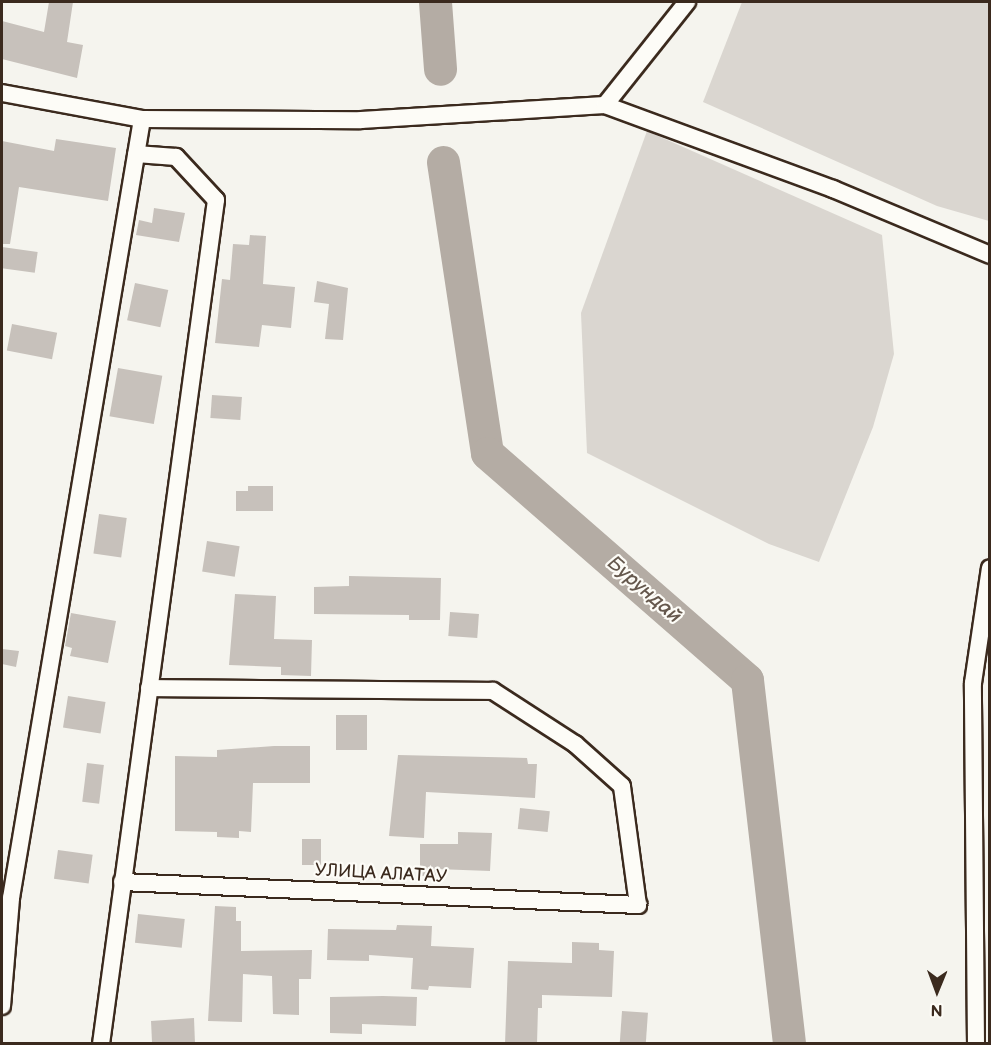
<!DOCTYPE html>
<html>
<head>
<meta charset="utf-8">
<style>
	body { margin:0 }
	#map { position:relative; width:991px; height:1045px; overflow:hidden; background:#f5f4ee; font-family:"Balsamiq Sans",sans-serif }
	div>[style] { position:absolute }
	.green>* { inset:0; background:#dad6d0 }
	.river>* { height:33px; margin:-16.5px; padding:0 16.5px; transform-origin:16.5px; border-radius:16.5px; background:#b4aca4 }
	.building>* { inset:0; background:#c7c1bb; transform-origin:0 0 }
	.roads { filter:drop-shadow(2px 0 #3b2a1e) drop-shadow(-2px 0 #3b2a1e) drop-shadow(0 2px #3b2a1e) drop-shadow(0 -2px #3b2a1e) }
	.street>* { height:16px; margin:-8px; padding:0 8px; transform-origin:8px; border-radius:8px; background:#fdfcf7 }
	span { translate:-50% -50%; white-space:nowrap; text-align:center; line-height:1.15; -webkit-text-stroke:4.5px #fdfcf7; paint-order:stroke }
	.street-label { font-size:18px; color:#3b2a1e }
	.water-label { font-size:20px; color:#65584d; font-style:italic }
	.frame { position:absolute; inset:0; border:3px solid #3b2a1e; pointer-events:none }
	.north { position:absolute; left:907px; top:961px; width:60px; height:60px; -webkit-text-stroke:4px #fdfcf7; paint-order:stroke; rotate:181deg; font-size:16px; font-weight:700; line-height:24px; text-align:center; color:#3b2a1e }
	.north::after { content:''; display:block; margin:auto; width:21px; height:27px; background:#3b2a1e; clip-path:polygon(50% 0,100% 100%,50% 72%,0 100%) }
</style>
</head>
<body>
<div id="map">
	<div class="green">
		<div style="clip-path:polygon(742px 2px,989px 2px,989px 221px,937px 206px,703px 102px)"></div>
		<div style="clip-path:polygon(647px 131px,882px 235px,894px 354px,873px 427px,819px 562px,769px 544px,587px 453px,581px 313px)"></div>
	</div>
	<div class="river">
		<div style="left:435px;top:2px;width:67px;rotate:85.7deg"></div>
		<div style="left:443px;top:162px;width:294px;rotate:81.4deg"></div>
		<div style="left:487px;top:453px;width:345px;rotate:41.1deg"></div>
		<div style="left:747px;top:680px;width:366px;rotate:83.4deg"></div>
	</div>
	<div class="building">
		<div style="clip-path:polygon(49px 2px,73px 2px,67px 42px,83px 45px,77px 78px,2px 59px,2px 21px,44px 32px)"></div>
		<div style="clip-path:polygon(56px 139px,116px 148px,108px 201px,19px 187px,10px 244px,2px 244px,2px 141px,54px 151px)"></div>
		<div style="clip-path:polygon(154px 208px,185px 213px,179px 242px,136px 235px,139px 220px,152px 223px)"></div>
		<div style="clip-path:polygon(250px 235px,266px 236px,263px 284px,295px 287px,291px 328px,262px 325px,259px 347px,215px 343px,222px 279px,230px 280px,233px 244px,249px 245px)"></div>
		<div style="left:2px;top:247px;width:36px;height:21px;rotate:8deg"></div>
		<div style="clip-path:polygon(317px 281px,348px 288px,343px 340px,325px 339px,329px 304px,314px 302px)"></div>
		<div style="left:135px;top:283px;width:34px;height:38px;rotate:12deg"></div>
		<div style="left:12px;top:324px;width:46px;height:27px;rotate:11deg"></div>
		<div style="left:118px;top:368px;width:45px;height:49px;rotate:10deg"></div>
		<div style="left:212px;top:395px;width:30px;height:23px;rotate:4deg"></div>
		<div style="clip-path:polygon(248px 486px,273px 486px,273px 511px,236px 511px,236px 491px,248px 491px)"></div>
		<div style="left:99px;top:514px;width:28px;height:40px;rotate:8deg"></div>
		<div style="left:207px;top:541px;width:33px;height:31px;rotate:9deg"></div>
		<div style="clip-path:polygon(349px 576px,441px 578px,440px 620px,409px 620px,409px 615px,314px 614px,314px 587px,349px 586px)"></div>
		<div style="clip-path:polygon(235px 594px,276px 596px,274px 639px,312px 640px,311px 676px,281px 675px,281px 667px,229px 665px)"></div>
		<div style="left:450px;top:612px;width:29px;height:24px;rotate:4deg"></div>
		<div style="clip-path:polygon(71px 613px,116px 621px,108px 663px,70px 656px,72px 648px,65px 646px)"></div>
		<div style="clip-path:polygon(2px 649px,19px 651px,16px 667px,2px 664px)"></div>
		<div style="left:68px;top:696px;width:38px;height:32px;rotate:9deg"></div>
		<div style="left:336px;top:715px;width:31px;height:35px"></div>
		<div style="clip-path:polygon(274px 746px,310px 746px,310px 783px,253px 783px,251px 832px,239px 831px,239px 838px,217px 837px,217px 832px,175px 831px,175px 756px,217px 757px,217px 750px)"></div>
		<div style="clip-path:polygon(398px 755px,527px 758px,528px 764px,537px 764px,535px 798px,426px 792px,424px 838px,389px 836px)"></div>
		<div style="left:87px;top:763px;width:17px;height:39px;rotate:7deg"></div>
		<div style="left:520px;top:808px;width:30px;height:21px;rotate:6deg"></div>
		<div style="clip-path:polygon(458px 832px,492px 833px,490px 871px,436px 869px,436px 876px,420px 876px,420px 844px,458px 844px)"></div>
		<div style="left:302px;top:839px;width:19px;height:26px"></div>
		<div style="left:58px;top:850px;width:35px;height:29px;rotate:8deg"></div>
		<div style="clip-path:polygon(215px 906px,236px 907px,236px 921px,241px 921px,241px 951px,312px 950px,311px 979px,299px 979px,299px 1015px,273px 1014px,272px 976px,243px 974px,242px 1022px,208px 1021px)"></div>
		<div style="left:138px;top:914px;width:47px;height:29px;rotate:6deg"></div>
		<div style="clip-path:polygon(397px 925px,432px 926px,431px 946px,474px 948px,471px 988px,429px 986px,428px 990px,411px 989px,413px 958px,369px 955px,369px 961px,327px 960px,328px 929px,396px 930px)"></div>
		<div style="clip-path:polygon(572px 942px,599px 943px,599px 950px,614px 951px,612px 997px,542px 995px,542px 1008px,538px 1008px,537px 1044px,505px 1044px,508px 961px,572px 963px)"></div>
		<div style="clip-path:polygon(383px 996px,417px 997px,416px 1026px,362px 1024px,362px 1034px,330px 1033px,330px 997px)"></div>
		<div style="left:622px;top:1011px;width:26px;height:33px;rotate:4deg"></div>
		<div style="clip-path:polygon(194px 1018px,195px 1044px,152px 1042px,151px 1021px)"></div>
	</div>
	<div class="roads">
		<div class="street">
			<div style="left:2px;top:93px;width:142px;rotate:10.5deg"></div>
			<div style="left:142px;top:119px;width:219px;rotate:0.3deg"></div>
			<div style="left:361px;top:120px;width:244px;rotate:-3.5deg"></div>
			<div style="left:605px;top:105px;width:243px;rotate:20.2deg"></div>
			<div style="left:833px;top:189px;width:170px;rotate:22.8deg"></div>
			<div style="left:605px;top:105px;width:132px;rotate:-51.5deg"></div>
			<div style="left:122px;top:882px;width:517px;rotate:2.55deg"></div>
			<div style="left:638px;top:905px;width:120px;rotate:-97.7deg"></div>
			<div style="left:622px;top:786px;width:63px;rotate:-138.2deg"></div>
			<div style="left:575px;top:744px;width:98px;rotate:-147.1deg"></div>
			<div style="left:493px;top:691px;width:344px;rotate:-179.5deg"></div>
			<div style="left:2px;top:1006px;width:108px;rotate:-85.2deg"></div>
			<div style="left:11px;top:898px;width:790px;rotate:-80.45deg"></div>
			<div style="left:101px;top:1044px;width:852px;rotate:-82.24deg"></div>
			<div style="left:216px;top:200px;width:59px;rotate:-132.9deg"></div>
			<div style="left:176px;top:157px;width:40px;rotate:-175.7deg"></div>
			<div style="left:976px;top:1044px;width:361px;rotate:-90.5deg"></div>
			<div style="left:973px;top:683px;width:116px;rotate:-81.6deg"></div>
		</div>
	</div>
	<div class="street-label">
		<span style="left:381px;top:874px;rotate:3deg">УЛИЦА АЛАТАУ</span>
	</div>
	<div class="water-label">
		<span style="left:644px;top:590px;rotate:41deg">Бурундай</span>
	</div>
	<div class="frame"></div>
	<div class="north">N</div>
</div>
</body>
</html>
